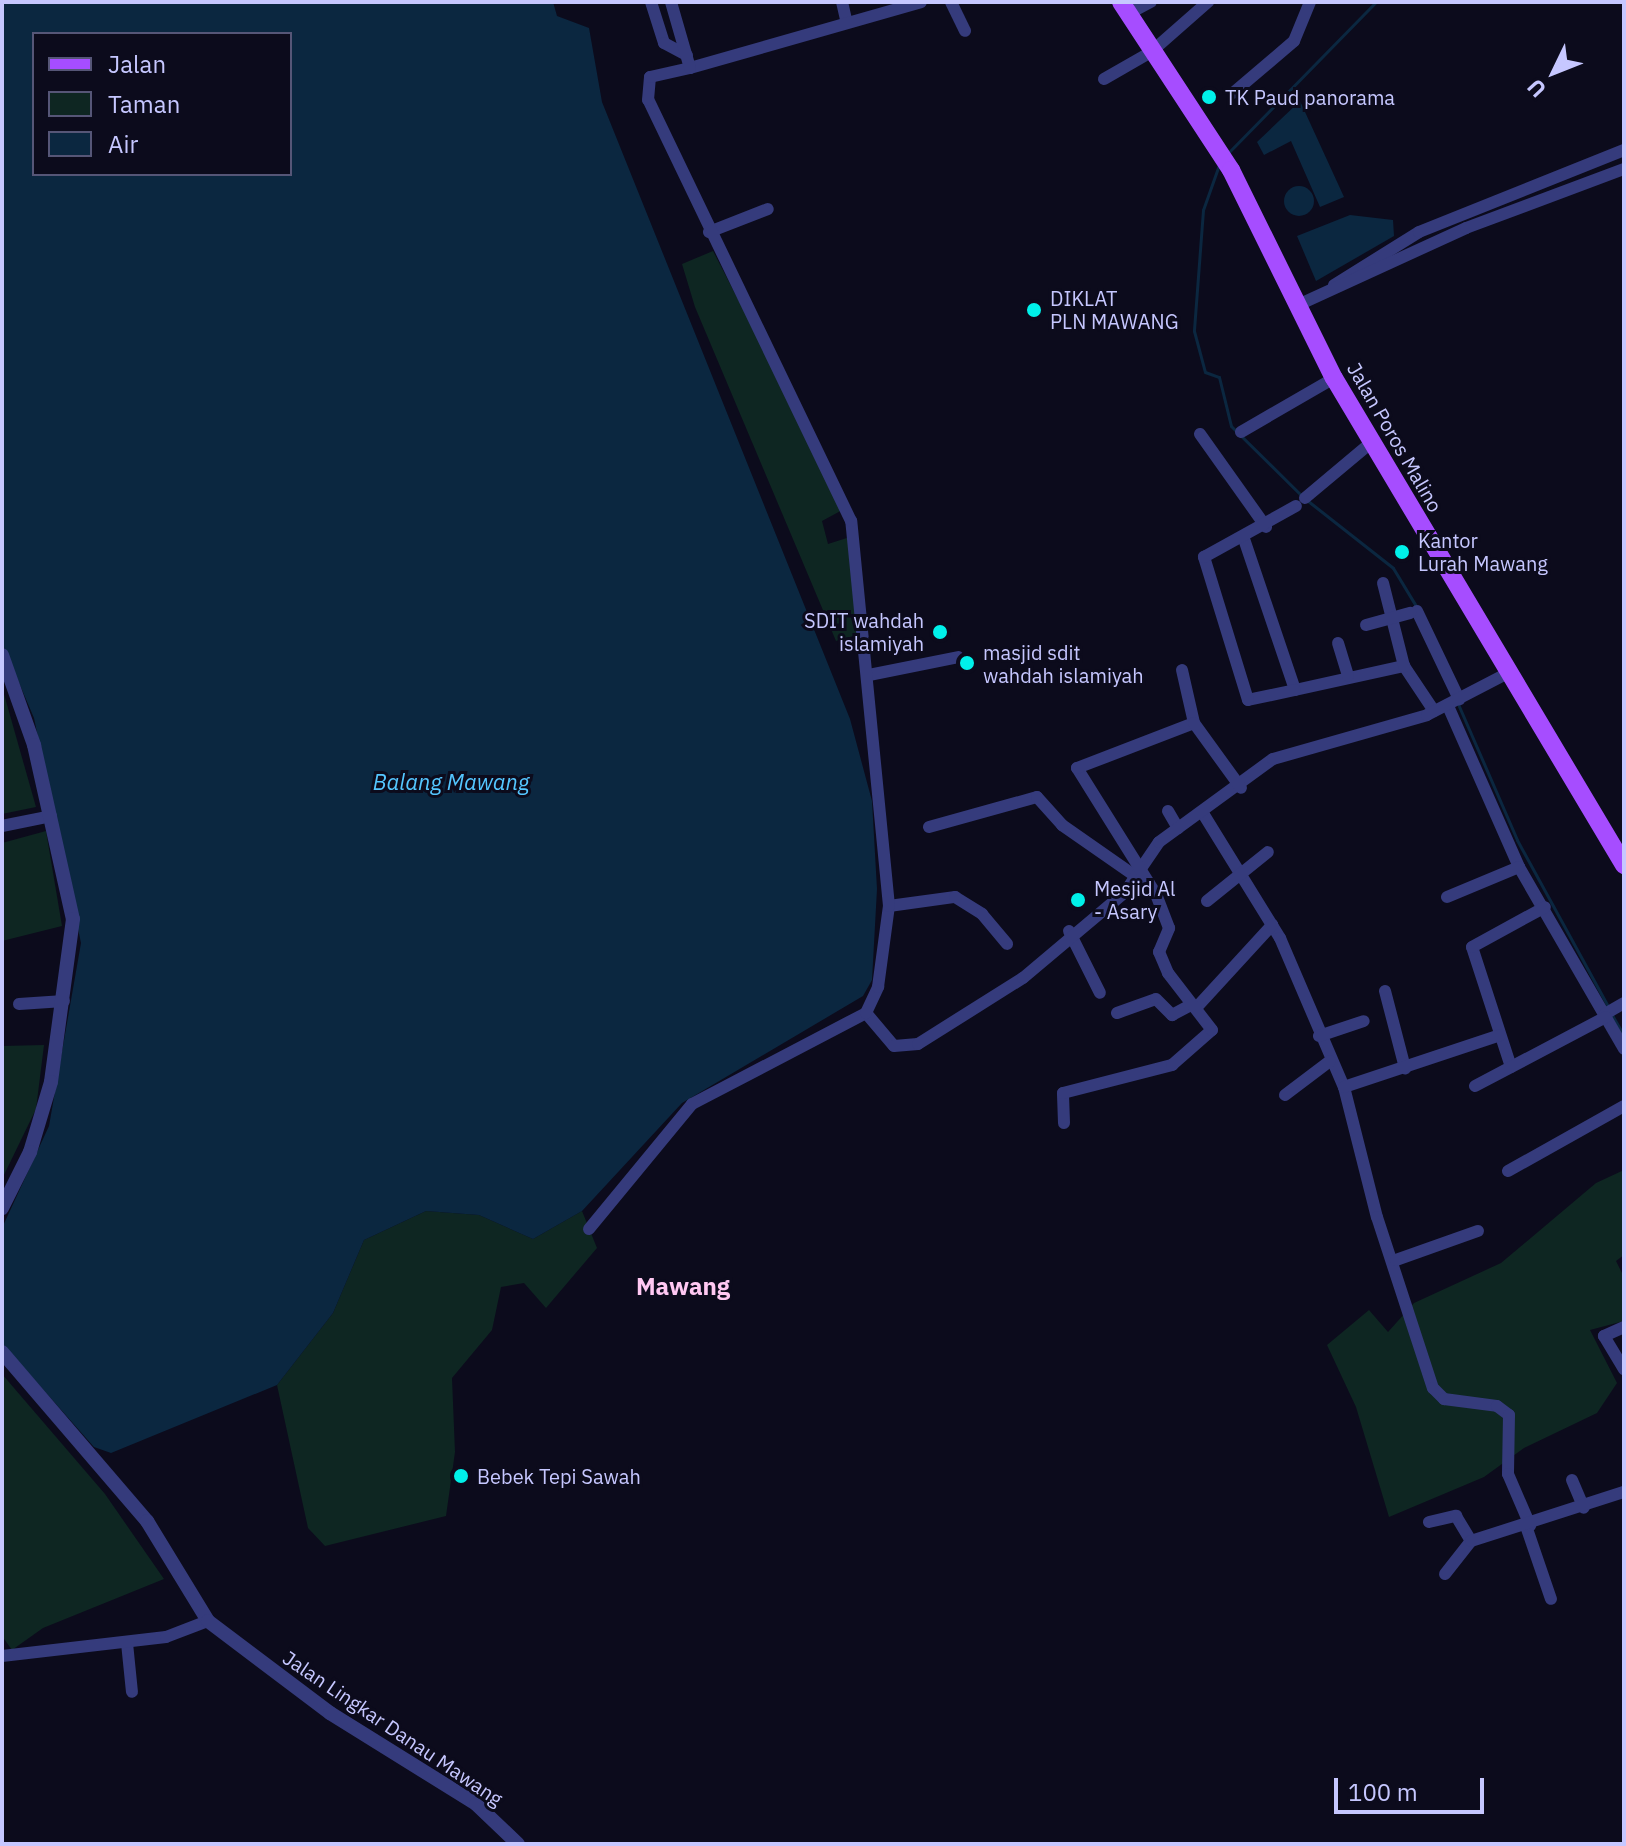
<!DOCTYPE html>
<html>
<head>
<meta charset="utf-8">
<style>
	body { margin:0 }
	#map { position:relative; width:1626px; height:1846px; overflow:hidden; background:#0c0b1c; font-family:"IBM Plex Sans",sans-serif }
	div>[style] { position:absolute }
	.green>* { inset:0; background:#0e2622 }
	.water>* { inset:0; background:#0b2740 }
	.round { border-radius:50% }
	.stream>* { height:3px; margin:-1.5px; padding:0 1.5px; transform-origin:1.5px; border-radius:1.5px; background:#0b2740 }
	.minor>* { height:12px; margin:-6px; padding:0 6px; transform-origin:6px; border-radius:6px; background:#353b7c }
	.tertiary>* { height:14px; margin:-7px; padding:0 7px; transform-origin:7px; border-radius:7px; background:#353b7c }
	.primary>* { height:18px; margin:-9px; padding:0 9px; transform-origin:9px; border-radius:9px; background:#a64dff }
	.dots>* { width:22px; height:22px; translate:-50% -50%; box-sizing:border-box; border:4px solid #0c0b1c; border-radius:50% }
	span { translate:-50% -50%; white-space:nowrap; text-align:center; line-height:1.15; -webkit-text-stroke:6px #0c0b1c; paint-order:stroke }
	.poi-label { font-size:20px; color:#c6c7ff }
	.left { translate:0 -50%; text-align:left }
	.right { translate:-100% -50%; text-align:right }
	.street-label { font-size:20px; color:#c6c7ff }
	.water-label { font-size:22px; color:#54c6ff; font-style:italic }
	.quarter-label { font-size:24px; color:#ffc8f2; font-weight:700 }
	.frame { position:absolute; inset:0; border:4px solid #c6c7ff; pointer-events:none }
	.legend { position:absolute; left:32px; top:32px; width:260px; height:144px; box-sizing:border-box; background:#0c0b1c; border:2px solid #565677; margin:0; padding:10px 14px; list-style:none; font-size:24px; color:#c6c7ff }
	.legend li { display:flex; align-items:center; gap:16px; height:40px }
	.legend b { width:40px; border:2px solid #565677 }
	.north { position:absolute; left:1514px; top:32px; width:80px; height:80px; -webkit-text-stroke:6px #0c0b1c; paint-order:stroke; rotate:227deg; font-size:22px; font-weight:700; line-height:32px; text-align:center; color:#c6c7ff }
	.north::after { content:''; display:block; margin:auto; width:28px; height:36px; background:#c6c7ff; clip-path:polygon(50% 0,100% 100%,50% 72%,0 100%) }
	.scale { position:absolute; left:1334px; top:1778px; width:150px; height:36px; box-sizing:border-box; border:4px solid #c6c7ff; border-top:0; padding-left:10px; font-size:24px; line-height:28px; white-space:nowrap; color:#c6c7ff; -webkit-text-stroke:6px #0c0b1c; paint-order:stroke }
</style>
</head>
<body>
<div id="map">
	<div class="green">
		<div style="clip-path:polygon(713px 251px,846px 508px,822px 521px,828px 544px,850px 537px,860px 634px,836px 641px,695px 307px,682px 264px)"></div>
		<div style="clip-path:polygon(2px 687px,36px 807px,2px 814px)"></div>
		<div style="clip-path:polygon(46px 831px,62px 926px,2px 941px,2px 843px)"></div>
		<div style="clip-path:polygon(44px 1045px,36px 1109px,2px 1179px,2px 1046px)"></div>
		<div style="clip-path:polygon(1624px 1170px,1624px 1255px,1616px 1261px,1624px 1277px,1624px 1321px,1590px 1330px,1617px 1383px,1597px 1413px,1524px 1448px,1484px 1477px,1389px 1517px,1356px 1407px,1327px 1345px,1369px 1310px,1388px 1332px,1414px 1303px,1501px 1263px,1596px 1183px)"></div>
		<div style="clip-path:polygon(426px 1211px,479px 1215px,533px 1239px,582px 1211px,597px 1248px,546px 1308px,524px 1283px,501px 1287px,492px 1330px,452px 1378px,455px 1452px,446px 1516px,325px 1546px,308px 1528px,277px 1385px,333px 1313px,364px 1240px)"></div>
		<div style="clip-path:polygon(2px 1374px,105px 1494px,164px 1579px,43px 1628px,12px 1650px,2px 1636px)"></div>
	</div>
	<div class="water">
		<div style="clip-path:polygon(evenodd,2px 2px,553px 2px,557px 16px,589px 28px,602px 102px,850px 719px,872px 801px,877px 889px,872px 980px,863px 996px,682px 1103px,582px 1211px,533px 1239px,479px 1215px,426px 1211px,364px 1240px,333px 1313px,277px 1385px,111px 1453px,94px 1447px,2px 1343px,2px 1228px,49px 1126px,81px 943px,34px 718px,2px 643px,2px 2px,34px 34px,290px 34px,290px 174px,34px 174px,34px 34px)"></div>
		<div style="clip-path:polygon(1300px 101px,1344px 197px,1320px 207px,1291px 141px,1264px 155px,1257px 142px)"></div>
		<div class="round" style="left:1284px;top:186px;width:30px;height:30px"></div>
		<div style="clip-path:polygon(1350px 215px,1393px 220px,1394px 236px,1316px 281px,1297px 236px)"></div>
	</div>
	<div class="stream">
		<div style="left:1227px;top:154px;width:213px;rotate:-45.6deg"></div>
		<div style="left:1220px;top:162px;width:51px;rotate:109.5deg"></div>
		<div style="left:1203px;top:210px;width:121px;rotate:94.3deg"></div>
		<div style="left:1194px;top:331px;width:42px;rotate:75deg"></div>
		<div style="left:1205px;top:372px;width:15px;rotate:20deg"></div>
		<div style="left:1219px;top:377px;width:50px;rotate:76.2deg"></div>
		<div style="left:1231px;top:426px;width:100px;rotate:44.6deg"></div>
		<div style="left:1308px;top:501px;width:108px;rotate:38.2deg"></div>
		<div style="left:1393px;top:568px;width:44px;rotate:58.8deg"></div>
		<div style="left:1458px;top:704px;width:148px;rotate:66.5deg"></div>
		<div style="left:1517px;top:840px;width:192px;rotate:61.3deg"></div>
		<div style="left:1612px;top:1015px;width:24px;rotate:60deg"></div>
	</div>
	<div class="minor">
		<div style="left:651px;top:2px;width:43px;rotate:72.4deg"></div>
		<div style="left:664px;top:43px;width:26px;rotate:28deg"></div>
		<div style="left:842px;top:2px;width:18px;rotate:77deg"></div>
		<div style="left:951px;top:2px;width:32px;rotate:64deg"></div>
		<div style="left:1128px;top:14px;width:26px;rotate:-28deg"></div>
		<div style="left:690px;top:68px;width:240px;rotate:-15.9deg"></div>
		<div style="left:1104px;top:79px;width:54px;rotate:-29.9deg"></div>
		<div style="left:1151px;top:52px;width:76px;rotate:-41.3deg"></div>
		<div style="left:1233px;top:93px;width:80px;rotate:-40.4deg"></div>
		<div style="left:1294px;top:41px;width:42px;rotate:-67.7deg"></div>
		<div style="left:709px;top:232px;width:63px;rotate:-21.3deg"></div>
		<div style="left:1334px;top:285px;width:100px;rotate:-31.9deg"></div>
		<div style="left:1419px;top:232px;width:221px;rotate:-21.8deg"></div>
		<div style="left:1298px;top:305px;width:185px;rotate:-24.6deg"></div>
		<div style="left:1466px;top:228px;width:169px;rotate:-20.5deg"></div>
		<div style="left:1241px;top:432px;width:108px;rotate:-30.1deg"></div>
		<div style="left:1200px;top:434px;width:114px;rotate:54.6deg"></div>
		<div style="left:1305px;top:498px;width:89px;rotate:-40deg"></div>
		<div style="left:1244px;top:539px;width:159px;rotate:71.3deg"></div>
		<div style="left:1295px;top:690px;width:112px;rotate:-12.4deg"></div>
		<div style="left:1404px;top:666px;width:54px;rotate:56.3deg"></div>
		<div style="left:1383px;top:583px;width:86px;rotate:75.8deg"></div>
		<div style="left:1417px;top:611px;width:98px;rotate:64.5deg"></div>
		<div style="left:1366px;top:625px;width:46px;rotate:-15.3deg"></div>
		<div style="left:1338px;top:643px;width:34px;rotate:73deg"></div>
		<div style="left:1182px;top:670px;width:54px;rotate:77.2deg"></div>
		<div style="left:869px;top:675px;width:91px;rotate:-11.4deg"></div>
		<div style="left:1295px;top:690px;width:48px;rotate:168deg"></div>
		<div style="left:1248px;top:700px;width:150px;rotate:-107.1deg"></div>
		<div style="left:1204px;top:557px;width:105px;rotate:-29deg"></div>
		<div style="left:1448px;top:706px;width:176px;rotate:66.2deg"></div>
		<div style="left:1519px;top:867px;width:210px;rotate:60deg"></div>
		<div style="left:1168px;top:811px;width:20px;rotate:60deg"></div>
		<div style="left:1204px;top:815px;width:145px;rotate:58.3deg"></div>
		<div style="left:1280px;top:938px;width:162px;rotate:66.8deg"></div>
		<div style="left:1344px;top:1087px;width:134px;rotate:75.8deg"></div>
		<div style="left:1377px;top:1217px;width:180px;rotate:71.9deg"></div>
		<div style="left:1433px;top:1388px;width:16px;rotate:45deg"></div>
		<div style="left:1444px;top:1399px;width:53px;rotate:7.5deg"></div>
		<div style="left:1497px;top:1406px;width:15px;rotate:37deg"></div>
		<div style="left:1509px;top:1415px;width:59px;rotate:91deg"></div>
		<div style="left:1508px;top:1474px;width:56px;rotate:66.7deg"></div>
		<div style="left:2px;top:826px;width:50px;rotate:-11.5deg"></div>
		<div style="left:929px;top:827px;width:112px;rotate:-15.5deg"></div>
		<div style="left:1037px;top:797px;width:38px;rotate:48deg"></div>
		<div style="left:1062px;top:825px;width:89px;rotate:34.9deg"></div>
		<div style="left:1447px;top:897px;width:78px;rotate:-22.6deg"></div>
		<div style="left:1207px;top:901px;width:78px;rotate:-38.8deg"></div>
		<div style="left:889px;top:906px;width:67px;rotate:-7.8deg"></div>
		<div style="left:955px;top:897px;width:32px;rotate:32deg"></div>
		<div style="left:982px;top:914px;width:39px;rotate:50deg"></div>
		<div style="left:1069px;top:931px;width:69px;rotate:63.4deg"></div>
		<div style="left:1385px;top:991px;width:80px;rotate:75.4deg"></div>
		<div style="left:19px;top:1004px;width:45px;rotate:-3.8deg"></div>
		<div style="left:1196px;top:1008px;width:113px;rotate:-47.5deg"></div>
		<div style="left:866px;top:1013px;width:43px;rotate:49.7deg"></div>
		<div style="left:894px;top:1046px;width:24px;rotate:-5deg"></div>
		<div style="left:918px;top:1044px;width:124px;rotate:-32.2deg"></div>
		<div style="left:1023px;top:978px;width:133px;rotate:-40.1deg"></div>
		<div style="left:1125px;top:892px;width:60px;rotate:-55.8deg"></div>
		<div style="left:1159px;top:842px;width:141px;rotate:-36.1deg"></div>
		<div style="left:1273px;top:759px;width:160px;rotate:-15.9deg"></div>
		<div style="left:1427px;top:715px;width:89px;rotate:-27.4deg"></div>
		<div style="left:1117px;top:1013px;width:41px;rotate:-19.7deg"></div>
		<div style="left:1156px;top:999px;width:23px;rotate:45deg"></div>
		<div style="left:1172px;top:1015px;width:21px;rotate:-28deg"></div>
		<div style="left:1605px;top:1014px;width:22px;rotate:-30deg"></div>
		<div style="left:1319px;top:1036px;width:47px;rotate:-18.4deg"></div>
		<div style="left:1511px;top:1067px;width:126px;rotate:-108deg"></div>
		<div style="left:1472px;top:947px;width:83px;rotate:-28.7deg"></div>
		<div style="left:1475px;top:1086px;width:148px;rotate:-27.8deg"></div>
		<div style="left:1344px;top:1087px;width:164px;rotate:-18.4deg"></div>
		<div style="left:1285px;top:1095px;width:56px;rotate:-37.1deg"></div>
		<div style="left:1064px;top:1123px;width:30px;rotate:-92deg"></div>
		<div style="left:1063px;top:1093px;width:113px;rotate:-14.4deg"></div>
		<div style="left:1172px;top:1065px;width:53px;rotate:-41.2deg"></div>
		<div style="left:1212px;top:1030px;width:72px;rotate:-127.7deg"></div>
		<div style="left:1168px;top:973px;width:23px;rotate:-113deg"></div>
		<div style="left:1159px;top:952px;width:26px;rotate:-67deg"></div>
		<div style="left:1169px;top:928px;width:34px;rotate:-111deg"></div>
		<div style="left:1157px;top:896px;width:151px;rotate:-122deg"></div>
		<div style="left:1077px;top:768px;width:125px;rotate:-21deg"></div>
		<div style="left:1194px;top:723px;width:80px;rotate:54.1deg"></div>
		<div style="left:1508px;top:1171px;width:133px;rotate:-29.3deg"></div>
		<div style="left:589px;top:1229px;width:162px;rotate:-50.5deg"></div>
		<div style="left:692px;top:1104px;width:196px;rotate:-27.6deg"></div>
		<div style="left:866px;top:1013px;width:29px;rotate:-65deg"></div>
		<div style="left:878px;top:987px;width:82px;rotate:-82.3deg"></div>
		<div style="left:889px;top:906px;width:387px;rotate:-95.6deg"></div>
		<div style="left:851px;top:521px;width:467px;rotate:-115.7deg"></div>
		<div style="left:648px;top:100px;width:23px;rotate:-85deg"></div>
		<div style="left:650px;top:77px;width:41px;rotate:-12.7deg"></div>
		<div style="left:690px;top:68px;width:69px;rotate:-106.1deg"></div>
		<div style="left:1396px;top:1260px;width:87px;rotate:-19.5deg"></div>
		<div style="left:1624px;top:1327px;width:22px;rotate:156deg"></div>
		<div style="left:1604px;top:1336px;width:39px;rotate:59deg"></div>
		<div style="left:1572px;top:1480px;width:30px;rotate:67deg"></div>
		<div style="left:1429px;top:1522px;width:28px;rotate:-13deg"></div>
		<div style="left:1456px;top:1516px;width:29px;rotate:59deg"></div>
		<div style="left:1526px;top:1526px;width:77px;rotate:71.1deg"></div>
		<div style="left:1445px;top:1574px;width:42px;rotate:-51.8deg"></div>
		<div style="left:1471px;top:1541px;width:161px;rotate:-17.8deg"></div>
		<div style="left:127px;top:1643px;width:49px;rotate:84.2deg"></div>
		<div style="left:2px;top:1656px;width:165px;rotate:-6.6deg"></div>
		<div style="left:166px;top:1637px;width:45px;rotate:-20.9deg"></div>
	</div>
	<div class="tertiary">
		<div style="left:2px;top:655px;width:96px;rotate:70.4deg"></div>
		<div style="left:34px;top:745px;width:178px;rotate:77.4deg"></div>
		<div style="left:73px;top:919px;width:164px;rotate:97.7deg"></div>
		<div style="left:51px;top:1082px;width:73px;rotate:106.7deg"></div>
		<div style="left:30px;top:1152px;width:63px;rotate:116.6deg"></div>
		<div style="left:2px;top:1352px;width:223px;rotate:49.4deg"></div>
		<div style="left:147px;top:1521px;width:117px;rotate:58.6deg"></div>
		<div style="left:208px;top:1621px;width:153px;rotate:37deg"></div>
		<div style="left:330px;top:1713px;width:172px;rotate:31.9deg"></div>
		<div style="left:476px;top:1804px;width:58px;rotate:43.6deg"></div>
	</div>
	<div class="primary">
		<div style="left:1121px;top:2px;width:201px;rotate:56.8deg"></div>
		<div style="left:1231px;top:170px;width:232px;rotate:63.7deg"></div>
		<div style="left:1334px;top:378px;width:567px;rotate:59.23deg"></div>
	</div>
	<div class="dots">
		<div style="left:1209px;top:97px;background:#00f1ea"></div>
		<div style="left:1034px;top:310px;background:#00f1ea"></div>
		<div style="left:1402px;top:552px;background:#00f1ea"></div>
		<div style="left:940px;top:632px;background:#00f1ea"></div>
		<div style="left:967px;top:663px;background:#00f1ea"></div>
		<div style="left:1078px;top:900px;background:#00f1ea"></div>
		<div style="left:461px;top:1476px;background:#00f1ea"></div>
	</div>
	<div class="poi-label">
		<span class="left" style="left:1225px;top:97px">TK Paud panorama</span>
		<span class="left" style="left:1050px;top:310px">DIKLAT<br>PLN MAWANG</span>
		<span class="left" style="left:1418px;top:552px">Kantor<br>Lurah Mawang</span>
		<span class="right" style="left:924px;top:632px">SDIT wahdah<br>islamiyah</span>
		<span class="left" style="left:983px;top:664px">masjid sdit<br>wahdah islamiyah</span>
		<span class="left" style="left:1094px;top:900px">Mesjid Al<br>- Asary</span>
		<span class="left" style="left:477px;top:1476px">Bebek Tepi Sawah</span>
	</div>
	<div class="street-label">
		<span style="left:1395px;top:437px;rotate:60deg">Jalan Poros Malino</span>
		<span style="left:393px;top:1728px;rotate:34deg">Jalan Lingkar Danau Mawang</span>
	</div>
	<div class="water-label">
		<span style="left:451px;top:782px">Balang Mawang</span>
	</div>
	<div class="quarter-label">
		<span style="left:683px;top:1287px">Mawang</span>
	</div>
	<div class="frame"></div>
	<ul class="legend">
	<li><b style="height:10px;background:#a64dff"></b>Jalan</li>
	<li><b style="height:22px;background:#0e2622"></b>Taman</li>
	<li><b style="height:22px;background:#0b2740"></b>Air</li>
	</ul>
	<div class="north">U</div>
	<div class="scale">100 m</div>
</div>
</body>
</html>
